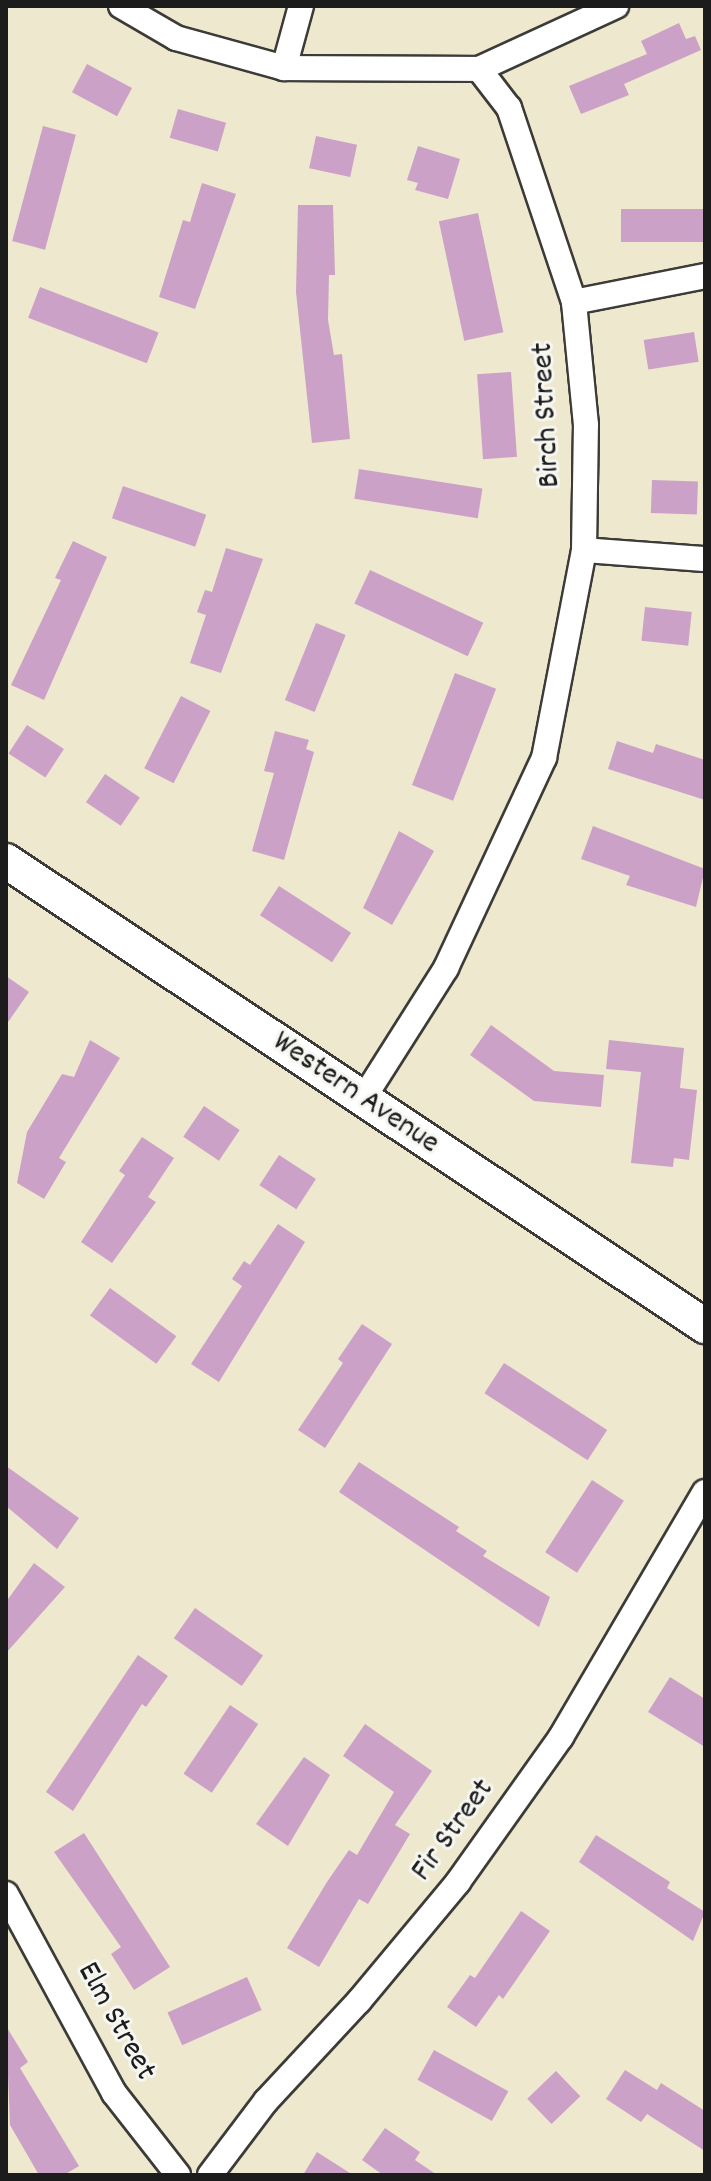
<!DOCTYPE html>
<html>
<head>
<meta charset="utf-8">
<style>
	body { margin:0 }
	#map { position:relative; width:711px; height:2181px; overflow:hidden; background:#eee8cf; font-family:Dekko,sans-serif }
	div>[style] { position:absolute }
	.building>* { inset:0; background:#cca1c7; transform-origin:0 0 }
	.roads { filter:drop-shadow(2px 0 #3c3b37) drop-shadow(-2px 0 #3c3b37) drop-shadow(0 2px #3c3b37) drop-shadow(0 -2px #3c3b37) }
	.street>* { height:24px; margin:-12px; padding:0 12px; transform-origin:12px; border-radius:12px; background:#fff }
	.secondary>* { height:34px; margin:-17px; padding:0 17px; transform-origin:17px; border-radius:17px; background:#fff }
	span { translate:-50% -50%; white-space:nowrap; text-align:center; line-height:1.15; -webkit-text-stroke:6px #f6f6f2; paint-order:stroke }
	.street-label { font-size:32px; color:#1c1c1c }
	.frame { position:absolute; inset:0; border:8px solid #1c1c1c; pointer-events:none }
</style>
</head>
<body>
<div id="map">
	<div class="building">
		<div style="clip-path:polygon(679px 23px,686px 39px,695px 36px,701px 50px,624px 84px,629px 95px,581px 114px,569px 86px,647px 54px,641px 41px)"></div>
		<div style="left:87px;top:64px;width:51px;height:32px;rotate:28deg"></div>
		<div style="left:178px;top:109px;width:50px;height:30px;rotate:16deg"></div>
		<div style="left:43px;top:126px;width:34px;height:119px;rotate:15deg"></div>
		<div style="left:316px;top:136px;width:42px;height:33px;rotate:12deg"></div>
		<div style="clip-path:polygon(418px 146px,460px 159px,448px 199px,415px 190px,418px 183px,407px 180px)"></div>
		<div style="clip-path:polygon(202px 183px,236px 194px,195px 309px,159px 297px,183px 220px,190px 222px)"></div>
		<div style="clip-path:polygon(298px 205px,333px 205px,335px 275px,329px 275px,328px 320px,334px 355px,342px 354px,350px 439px,312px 443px,296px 292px)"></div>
		<div style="left:705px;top:209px;width:33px;height:84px;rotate:90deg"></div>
		<div style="left:478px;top:213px;width:122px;height:40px;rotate:78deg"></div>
		<div style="left:40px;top:287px;width:127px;height:33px;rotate:21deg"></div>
		<div style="left:694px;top:332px;width:30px;height:51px;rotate:81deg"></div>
		<div style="left:511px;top:372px;width:85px;height:34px;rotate:86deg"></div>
		<div style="left:359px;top:469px;width:125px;height:30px;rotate:9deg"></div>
		<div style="left:652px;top:480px;width:46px;height:33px;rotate:2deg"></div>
		<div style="left:123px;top:486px;width:88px;height:34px;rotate:19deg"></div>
		<div style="clip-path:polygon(73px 541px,107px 557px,44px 700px,11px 685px,61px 580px,55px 578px)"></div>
		<div style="clip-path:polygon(226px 548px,263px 559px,221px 673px,190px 663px,206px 615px,197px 612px,205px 590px,212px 592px)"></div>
		<div style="left:370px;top:570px;width:125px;height:37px;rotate:25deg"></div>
		<div style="left:645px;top:607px;width:47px;height:34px;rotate:6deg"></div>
		<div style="left:316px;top:623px;width:32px;height:83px;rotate:22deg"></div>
		<div style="left:455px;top:673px;width:44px;height:120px;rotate:21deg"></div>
		<div style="left:181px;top:696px;width:33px;height:81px;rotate:27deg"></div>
		<div style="left:27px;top:725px;width:44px;height:34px;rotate:33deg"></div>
		<div style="clip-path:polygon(275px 731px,309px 740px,306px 749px,314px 752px,284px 860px,252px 851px,274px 773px,264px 771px)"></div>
		<div style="clip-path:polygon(617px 741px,653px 753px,656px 744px,705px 760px,705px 800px,608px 769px)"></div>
		<div style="left:105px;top:774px;width:42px;height:34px;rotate:34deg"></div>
		<div style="clip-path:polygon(593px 826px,705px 869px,696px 907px,626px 885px,630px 876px,581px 859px)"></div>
		<div style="clip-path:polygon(399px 831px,434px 851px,392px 925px,363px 908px)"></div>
		<div style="left:279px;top:886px;width:86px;height:35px;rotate:33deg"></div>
		<div style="clip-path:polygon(6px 976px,29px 992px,6px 1025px)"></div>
		<div style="clip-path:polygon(491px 1025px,554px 1071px,604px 1075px,601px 1107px,534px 1101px,470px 1055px)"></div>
		<div style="clip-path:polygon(90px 1040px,120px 1058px,59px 1158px,66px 1162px,44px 1199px,17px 1183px,27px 1132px,62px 1074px,74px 1077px)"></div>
		<div style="clip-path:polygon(609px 1040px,684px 1048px,680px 1088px,697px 1090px,689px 1160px,674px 1158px,673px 1167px,631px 1163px,641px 1072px,606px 1069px)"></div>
		<div style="left:204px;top:1106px;width:43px;height:37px;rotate:34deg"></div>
		<div style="clip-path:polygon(142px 1137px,174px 1158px,148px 1197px,156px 1202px,112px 1263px,81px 1242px,125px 1175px,119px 1171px)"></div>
		<div style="left:279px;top:1155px;width:44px;height:36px;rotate:33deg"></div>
		<div style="clip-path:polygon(278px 1224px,305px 1242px,219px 1382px,191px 1364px,242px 1286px,232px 1279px,244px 1261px,250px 1265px)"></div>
		<div style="left:110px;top:1288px;width:82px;height:34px;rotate:36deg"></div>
		<div style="clip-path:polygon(362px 1324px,392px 1344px,325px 1448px,298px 1430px,343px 1363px,338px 1359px)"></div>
		<div style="left:504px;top:1363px;width:123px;height:36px;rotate:33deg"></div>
		<div style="clip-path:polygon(359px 1462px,459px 1527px,456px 1531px,487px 1551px,483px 1556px,550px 1597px,539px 1627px,339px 1492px)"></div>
		<div style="clip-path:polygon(6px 1466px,79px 1518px,57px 1549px,6px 1506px)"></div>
		<div style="left:592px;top:1480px;width:38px;height:86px;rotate:33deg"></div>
		<div style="clip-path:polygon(34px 1563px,65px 1587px,6px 1653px,6px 1602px)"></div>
		<div style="left:195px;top:1608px;width:83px;height:37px;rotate:35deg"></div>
		<div style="clip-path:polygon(138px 1655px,168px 1676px,146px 1707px,142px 1704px,73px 1811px,46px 1792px)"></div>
		<div style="clip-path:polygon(670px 1677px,705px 1699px,705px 1747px,648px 1712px)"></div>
		<div style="left:230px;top:1705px;width:34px;height:83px;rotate:34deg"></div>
		<div style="clip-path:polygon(365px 1724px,432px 1771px,395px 1825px,410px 1834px,368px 1904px,359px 1899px,319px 1967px,287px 1948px,327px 1882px,349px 1850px,357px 1855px,394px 1792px,343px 1756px)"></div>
		<div style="clip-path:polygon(304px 1757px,330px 1775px,288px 1846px,256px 1824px)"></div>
		<div style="clip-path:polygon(84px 1833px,170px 1967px,134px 1990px,111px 1954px,121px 1947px,54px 1852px)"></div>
		<div style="clip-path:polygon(596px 1835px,670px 1882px,667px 1888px,705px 1912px,693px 1941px,579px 1862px)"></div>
		<div style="clip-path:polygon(521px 1911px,550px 1931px,503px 1999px,499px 1995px,476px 2027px,447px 2007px,470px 1975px,475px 1978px)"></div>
		<div style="left:247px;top:1977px;width:36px;height:87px;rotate:66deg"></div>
		<div style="clip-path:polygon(6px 2026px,28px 2062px,20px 2068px,79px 2166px,64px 2175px,39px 2175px,10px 2125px)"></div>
		<div style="left:434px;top:2050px;width:85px;height:34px;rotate:29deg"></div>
		<div style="clip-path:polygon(625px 2070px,657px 2090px,661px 2083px,705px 2111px,705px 2151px,647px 2114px,641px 2122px,606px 2099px)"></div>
		<div style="left:556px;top:2071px;width:35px;height:40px;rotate:46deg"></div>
		<div style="clip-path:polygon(385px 2128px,420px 2152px,415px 2160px,437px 2175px,383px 2175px,362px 2160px)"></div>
		<div style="clip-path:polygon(317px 2152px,353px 2175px,303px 2175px)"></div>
	</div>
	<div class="roads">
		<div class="street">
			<div style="left:121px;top:6px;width:64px;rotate:30.2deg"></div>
			<div style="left:176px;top:38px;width:112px;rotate:15.5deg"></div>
			<div style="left:284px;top:68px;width:195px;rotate:0.3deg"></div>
			<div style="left:479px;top:69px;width:151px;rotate:-24.7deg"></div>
			<div style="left:284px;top:68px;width:64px;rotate:-74.7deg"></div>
			<div style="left:574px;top:302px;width:134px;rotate:-11.2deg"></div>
			<div style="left:584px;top:550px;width:121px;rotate:4.3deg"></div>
			<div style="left:363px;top:1099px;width:155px;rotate:-57.6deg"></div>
			<div style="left:446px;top:968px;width:232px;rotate:-65deg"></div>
			<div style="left:544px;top:758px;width:212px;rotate:-79.1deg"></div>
			<div style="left:584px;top:550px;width:125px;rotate:-89.1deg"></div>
			<div style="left:586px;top:425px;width:124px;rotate:-95.6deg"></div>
			<div style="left:574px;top:302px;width:205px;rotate:-108.5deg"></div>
			<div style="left:509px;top:108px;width:49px;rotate:-127.6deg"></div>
			<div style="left:6px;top:1894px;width:226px;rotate:61.5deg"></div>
			<div style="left:114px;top:2093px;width:104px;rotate:52deg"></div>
			<div style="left:210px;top:2175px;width:93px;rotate:-52.9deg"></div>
			<div style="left:266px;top:2101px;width:137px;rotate:-47.1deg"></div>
			<div style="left:359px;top:2001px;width:155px;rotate:-50.2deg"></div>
			<div style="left:458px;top:1882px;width:178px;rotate:-54.6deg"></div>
			<div style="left:561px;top:1737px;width:284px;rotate:-59.6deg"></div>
		</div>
		<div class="secondary">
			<div style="left:6px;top:861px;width:840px;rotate:33.63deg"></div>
		</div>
	</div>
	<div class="street-label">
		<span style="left:548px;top:415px;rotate:-93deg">Birch Street</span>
		<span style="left:355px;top:1094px;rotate:34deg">Western Avenue</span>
		<span style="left:454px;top:1831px;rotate:-54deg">Fir Street</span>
		<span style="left:115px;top:2022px;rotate:61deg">Elm Street</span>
	</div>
	<div class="frame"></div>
</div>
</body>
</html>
